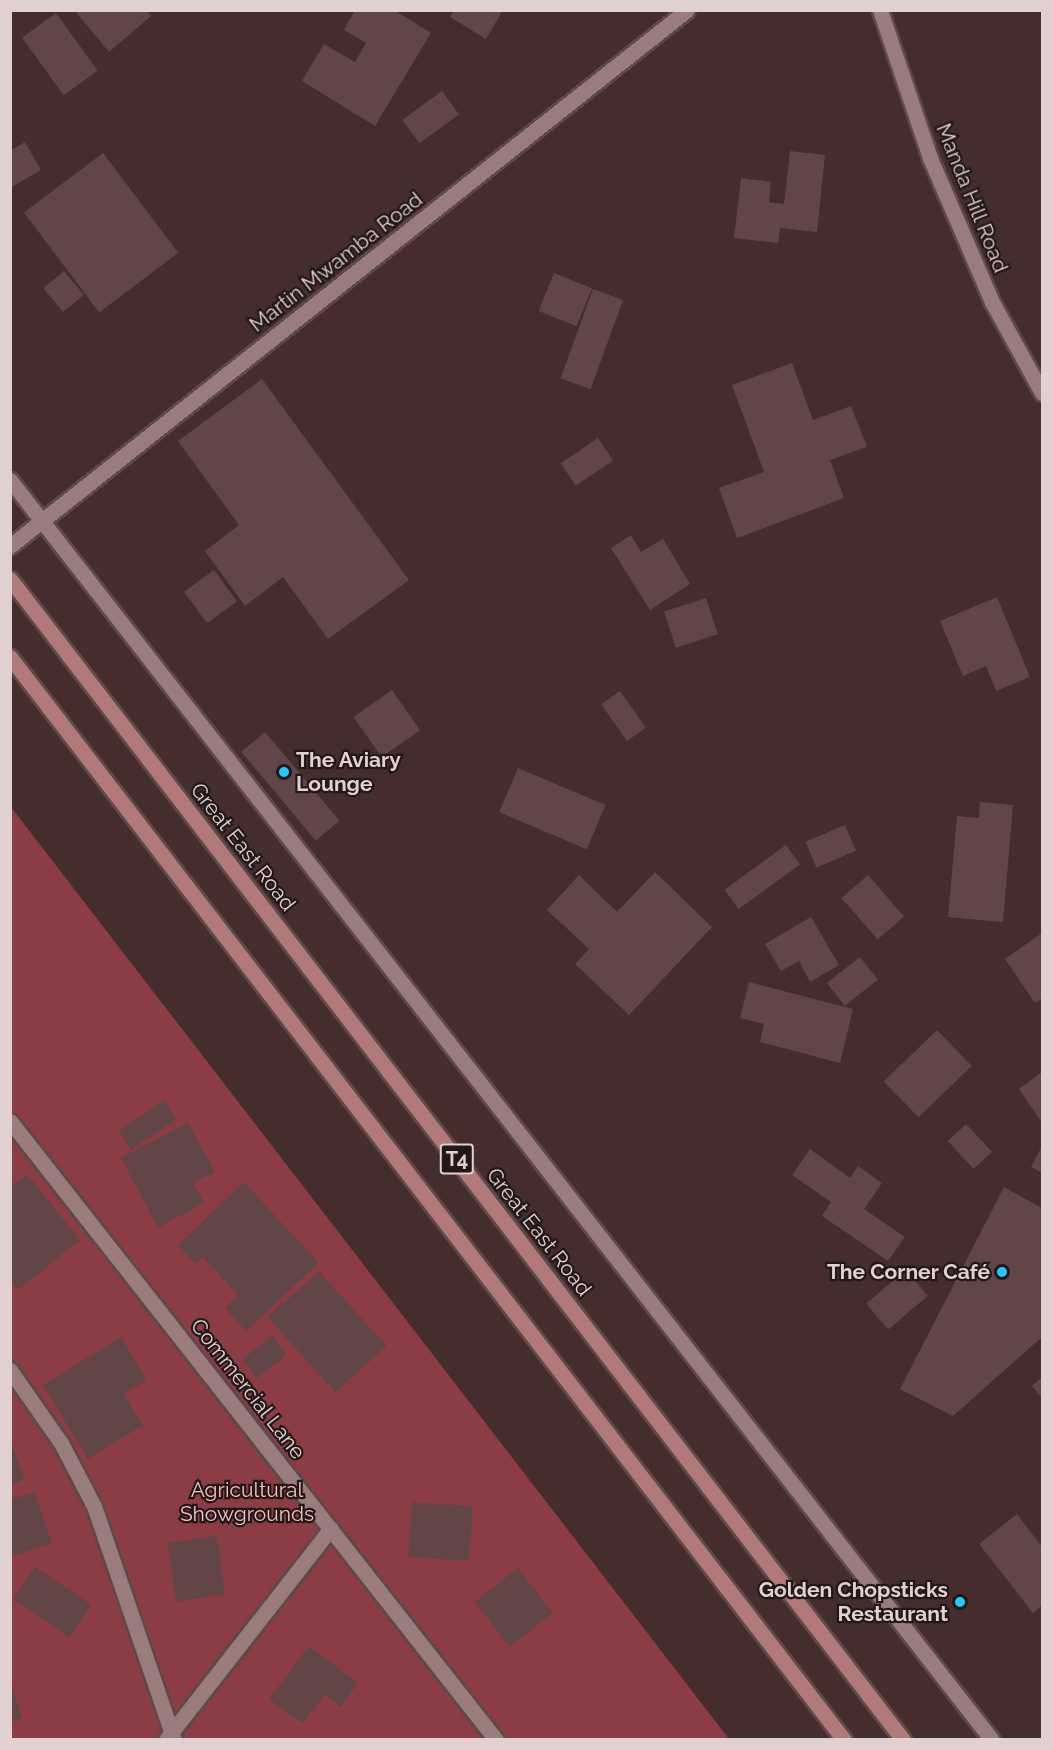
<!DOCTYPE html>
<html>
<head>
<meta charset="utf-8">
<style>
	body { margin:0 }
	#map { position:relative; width:1053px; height:1750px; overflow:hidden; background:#452c2d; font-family:Raleway,sans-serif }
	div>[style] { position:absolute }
	.green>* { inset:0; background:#8c3c44 }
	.building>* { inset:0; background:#624647; transform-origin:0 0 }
	.roads { filter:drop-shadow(2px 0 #5e4949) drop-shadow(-2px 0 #5e4949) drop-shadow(0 2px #5e4949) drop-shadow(0 -2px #5e4949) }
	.minor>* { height:15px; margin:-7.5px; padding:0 7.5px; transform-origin:7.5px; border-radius:7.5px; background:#9a7c7c }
	.major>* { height:15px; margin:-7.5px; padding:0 7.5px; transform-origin:7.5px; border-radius:7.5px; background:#b2797b }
	.dots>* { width:16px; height:16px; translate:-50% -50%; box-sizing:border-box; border:3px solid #231818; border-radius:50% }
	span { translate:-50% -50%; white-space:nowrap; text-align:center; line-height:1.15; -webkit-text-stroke:4.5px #231818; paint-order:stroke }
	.shield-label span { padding:2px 4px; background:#231818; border:2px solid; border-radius:4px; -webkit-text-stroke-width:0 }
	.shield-label { font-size:20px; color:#e1d0d0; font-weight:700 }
	.street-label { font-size:21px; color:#e1d0d0 }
	.poi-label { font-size:21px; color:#e1d0d0; font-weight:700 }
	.left { translate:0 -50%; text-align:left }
	.right { translate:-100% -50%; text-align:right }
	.park-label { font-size:21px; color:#f5bfc1 }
	.frame { position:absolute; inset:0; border:12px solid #e1d0d0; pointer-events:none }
</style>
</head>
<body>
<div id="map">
	<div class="green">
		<div style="clip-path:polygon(11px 807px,729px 1739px,11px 1739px)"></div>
	</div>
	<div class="building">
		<div style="clip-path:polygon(74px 10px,146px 10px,151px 16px,109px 52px)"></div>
		<div style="clip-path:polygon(355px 10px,394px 10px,431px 33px,375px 126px,302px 81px,324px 44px,355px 62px,366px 43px,344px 30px)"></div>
		<div style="clip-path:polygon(454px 10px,503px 10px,486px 39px,450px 17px)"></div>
		<div style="left:56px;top:13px;width:71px;height:42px;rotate:54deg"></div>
		<div style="left:442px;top:91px;width:29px;height:49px;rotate:54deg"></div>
		<div style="clip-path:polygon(25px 142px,41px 170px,10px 188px,10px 151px)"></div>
		<div style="clip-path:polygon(790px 151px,825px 155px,817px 232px,780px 228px,778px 243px,734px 238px,741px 178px,771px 182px,769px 202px,784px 204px)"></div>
		<div style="left:103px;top:153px;width:125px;height:99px;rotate:53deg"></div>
		<div style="left:64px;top:271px;width:31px;height:27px;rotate:50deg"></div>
		<div style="left:554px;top:273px;width:41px;height:41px;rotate:22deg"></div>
		<div style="left:593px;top:289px;width:32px;height:95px;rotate:20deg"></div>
		<div style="clip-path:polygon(792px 363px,813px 420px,851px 406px,867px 447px,830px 460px,844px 498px,737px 538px,719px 488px,764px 472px,732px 385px)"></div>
		<div style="clip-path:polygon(262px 379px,409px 580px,328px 639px,283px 577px,245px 606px,205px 551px,239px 525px,178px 441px)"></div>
		<div style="left:598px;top:438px;width:27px;height:45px;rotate:56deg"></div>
		<div style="clip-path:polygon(631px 535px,641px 552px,663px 539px,690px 584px,650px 610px,611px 548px)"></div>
		<div style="left:214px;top:570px;width:39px;height:37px;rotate:54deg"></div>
		<div style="clip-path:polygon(997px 597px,1030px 677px,996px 691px,986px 666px,963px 676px,940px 621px)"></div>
		<div style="left:706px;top:598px;width:38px;height:44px;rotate:72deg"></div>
		<div style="left:392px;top:690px;width:49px;height:47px;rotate:55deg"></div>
		<div style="left:620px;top:691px;width:45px;height:23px;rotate:55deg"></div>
		<div style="left:265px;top:732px;width:116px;height:31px;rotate:50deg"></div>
		<div style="left:518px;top:768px;width:95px;height:48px;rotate:23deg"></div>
		<div style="clip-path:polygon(980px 802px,1013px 805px,1003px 922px,948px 917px,957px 816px,979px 818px)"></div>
		<div style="left:845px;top:825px;width:28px;height:43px;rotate:67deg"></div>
		<div style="left:786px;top:845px;width:24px;height:76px;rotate:54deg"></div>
		<div style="clip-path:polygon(655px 872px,712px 927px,629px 1015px,575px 964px,589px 949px,547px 910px,579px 875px,617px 912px)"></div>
		<div style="left:868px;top:875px;width:55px;height:35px;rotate:49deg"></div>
		<div style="clip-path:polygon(811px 917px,839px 965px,810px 982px,799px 961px,781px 971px,765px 944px)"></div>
		<div style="clip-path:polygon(1042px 933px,1042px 998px,1035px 1003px,1005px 959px)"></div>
		<div style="left:860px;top:957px;width:29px;height:42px;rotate:52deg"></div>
		<div style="clip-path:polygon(749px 982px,853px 1009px,840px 1063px,760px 1042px,764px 1024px,740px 1018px)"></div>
		<div style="left:937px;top:1030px;width:50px;height:74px;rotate:46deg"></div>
		<div style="clip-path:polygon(1042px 1072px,1042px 1123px,1019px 1089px)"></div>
		<div style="left:164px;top:1100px;width:23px;height:55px;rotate:56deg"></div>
		<div style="clip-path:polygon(188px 1122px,215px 1172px,194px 1183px,204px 1203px,158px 1228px,121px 1158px)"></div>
		<div style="left:966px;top:1124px;width:38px;height:25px;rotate:47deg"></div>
		<div style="clip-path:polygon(1042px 1146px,1042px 1173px,1031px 1167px)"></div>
		<div style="clip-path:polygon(810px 1149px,850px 1178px,858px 1166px,882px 1183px,864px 1209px,905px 1237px,888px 1261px,822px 1216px,831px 1202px,792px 1175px)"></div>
		<div style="clip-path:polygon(27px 1174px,80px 1240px,18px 1290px,10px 1280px,10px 1188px)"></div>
		<div style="clip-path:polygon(244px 1182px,319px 1263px,246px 1331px,225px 1308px,238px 1295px,203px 1257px,196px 1264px,178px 1245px)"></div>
		<div style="clip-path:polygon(1004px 1187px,1042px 1208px,1042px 1337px,953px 1416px,900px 1389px)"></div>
		<div style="left:906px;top:1270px;width:34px;height:52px;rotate:50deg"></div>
		<div style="left:319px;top:1271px;width:101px;height:69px;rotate:48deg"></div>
		<div style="left:272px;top:1336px;width:24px;height:38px;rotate:52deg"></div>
		<div style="clip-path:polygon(121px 1337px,147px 1380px,124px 1394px,143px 1425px,88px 1459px,43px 1385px)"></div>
		<div style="clip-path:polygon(1042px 1377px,1042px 1398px,1032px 1386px)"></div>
		<div style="clip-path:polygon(10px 1440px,25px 1480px,10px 1486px)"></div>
		<div style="clip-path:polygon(35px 1492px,52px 1543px,10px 1557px,10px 1500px)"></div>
		<div style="left:412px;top:1502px;width:61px;height:55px;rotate:4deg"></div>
		<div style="clip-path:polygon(1017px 1514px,1042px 1547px,1042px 1605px,1033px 1613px,979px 1544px)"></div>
		<div style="left:217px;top:1536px;width:59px;height:50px;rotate:82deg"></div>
		<div style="left:35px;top:1567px;width:68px;height:39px;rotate:34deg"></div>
		<div style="left:518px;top:1568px;width:57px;height:55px;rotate:52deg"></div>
		<div style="clip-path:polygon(309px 1646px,358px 1683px,341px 1707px,325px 1695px,302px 1724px,269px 1699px)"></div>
		<div style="clip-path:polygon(10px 1680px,22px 1718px,10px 1721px)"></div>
	</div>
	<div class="roads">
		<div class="minor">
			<div style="left:880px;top:10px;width:156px;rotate:71.3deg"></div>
			<div style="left:930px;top:158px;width:157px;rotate:66.7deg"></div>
			<div style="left:992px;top:302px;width:104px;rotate:61.2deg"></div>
			<div style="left:10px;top:480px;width:1597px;rotate:52.07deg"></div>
			<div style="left:10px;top:546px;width:863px;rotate:-38.37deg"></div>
			<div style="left:10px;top:1121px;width:787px;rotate:51.86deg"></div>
			<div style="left:10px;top:1370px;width:89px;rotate:55.1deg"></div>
			<div style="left:61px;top:1443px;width:71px;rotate:62.4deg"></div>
			<div style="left:94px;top:1506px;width:247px;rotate:71.1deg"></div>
			<div style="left:167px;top:1738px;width:266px;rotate:-52deg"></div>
		</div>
		<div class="major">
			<div style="left:10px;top:579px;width:1465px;rotate:52.43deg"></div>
			<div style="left:10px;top:657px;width:1367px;rotate:52.4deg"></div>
		</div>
	</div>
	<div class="dots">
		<div style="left:284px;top:772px;background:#23c9fe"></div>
		<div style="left:1002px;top:1272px;background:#23c9fe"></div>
		<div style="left:960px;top:1602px;background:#23c9fe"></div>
	</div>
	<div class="shield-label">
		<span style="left:457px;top:1159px">T4</span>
	</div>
	<div class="street-label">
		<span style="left:972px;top:198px;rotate:68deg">Manda Hill Road</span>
		<span style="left:336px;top:262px;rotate:-38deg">Martin Mwamba Road</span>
		<span style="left:243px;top:847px;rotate:52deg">Great East Road</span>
		<span style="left:539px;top:1232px;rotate:52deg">Great East Road</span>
		<span style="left:248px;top:1389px;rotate:52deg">Commercial Lane</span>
	</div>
	<div class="poi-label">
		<span class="left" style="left:296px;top:772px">The Aviary<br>Lounge</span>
		<span class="right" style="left:990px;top:1272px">The Corner Café</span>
		<span class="right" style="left:948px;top:1602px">Golden Chopsticks<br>Restaurant</span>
	</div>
	<div class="park-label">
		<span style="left:247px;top:1502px">Agricultural<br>Showgrounds</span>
	</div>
	<div class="frame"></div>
</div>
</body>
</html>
